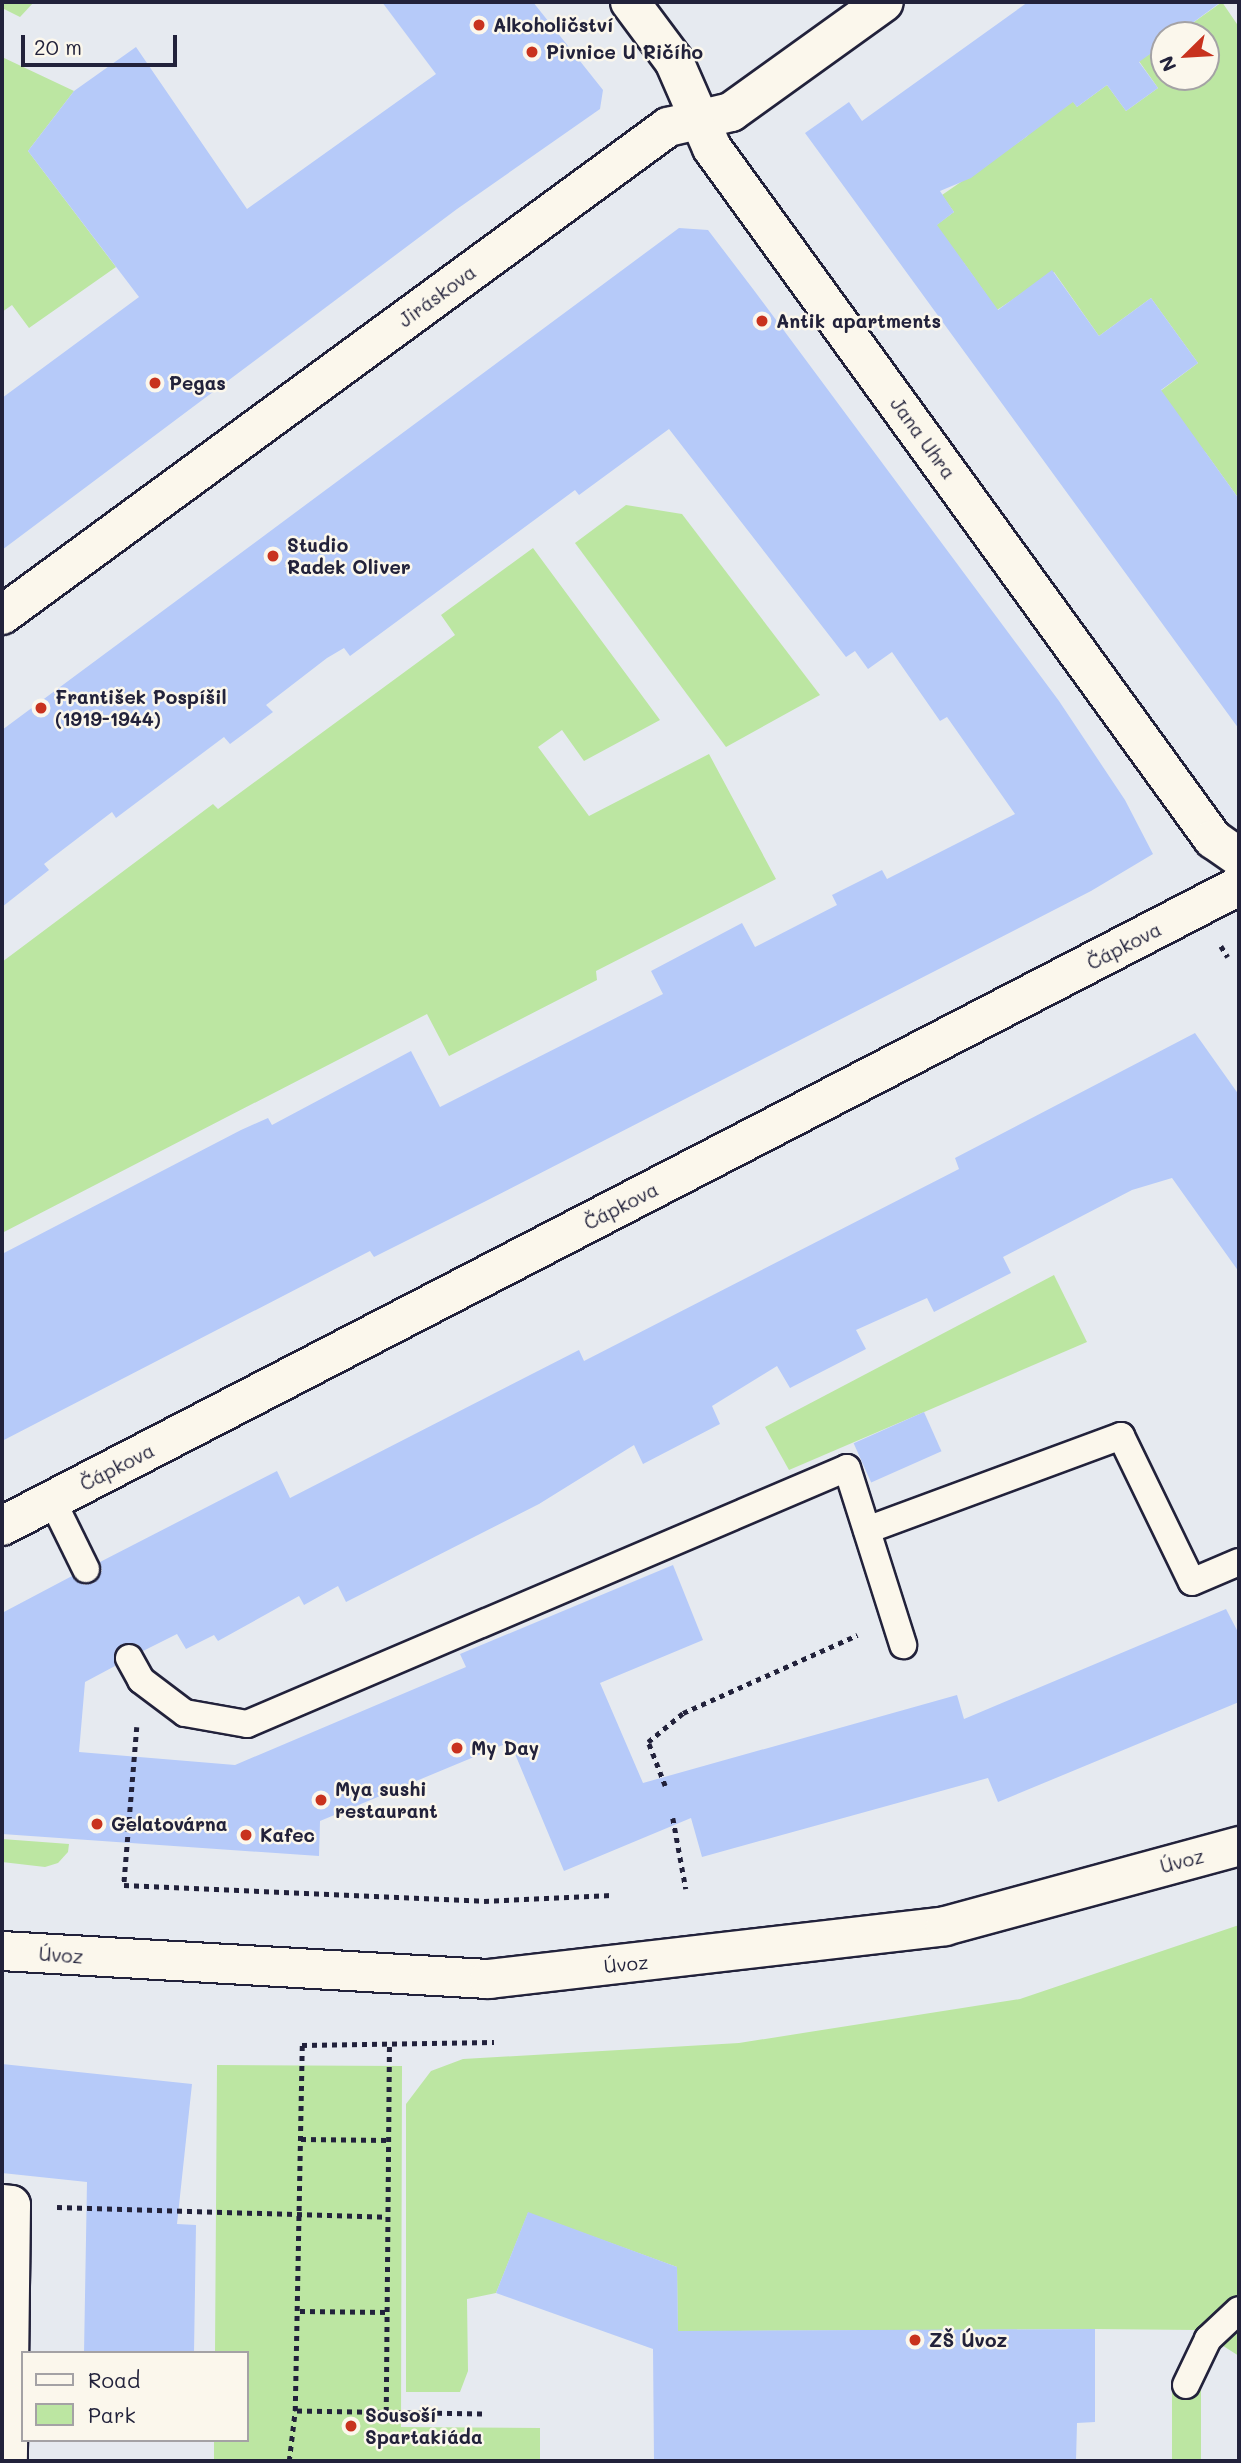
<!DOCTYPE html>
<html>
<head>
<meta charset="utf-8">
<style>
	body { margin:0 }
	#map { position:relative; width:1241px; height:2463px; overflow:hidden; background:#e6eaf0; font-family:Mali,sans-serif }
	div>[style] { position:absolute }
	.green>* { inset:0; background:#bce6a2; transform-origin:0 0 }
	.building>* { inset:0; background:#b6caf9; transform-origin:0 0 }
	.path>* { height:4.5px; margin-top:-2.25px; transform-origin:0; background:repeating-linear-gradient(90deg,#22223b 0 5px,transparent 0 10px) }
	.roads { filter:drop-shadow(2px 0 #22223b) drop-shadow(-2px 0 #22223b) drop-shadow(0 2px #22223b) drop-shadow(0 -2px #22223b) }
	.service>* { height:26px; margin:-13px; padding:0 13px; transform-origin:13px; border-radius:13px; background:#fbf7ec }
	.minor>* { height:38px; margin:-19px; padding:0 19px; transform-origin:19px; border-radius:19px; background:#fbf7ec }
	.secondary>* { height:38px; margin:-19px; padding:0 19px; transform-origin:19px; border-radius:19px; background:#fbf7ec }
	.dots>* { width:19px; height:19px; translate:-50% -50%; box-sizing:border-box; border:4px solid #fbf7ec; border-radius:50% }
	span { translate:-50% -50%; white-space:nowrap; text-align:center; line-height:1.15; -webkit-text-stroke:5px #fbf7ec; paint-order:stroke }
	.poi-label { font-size:19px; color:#22223b; font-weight:700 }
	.left { translate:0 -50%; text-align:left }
	.street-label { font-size:19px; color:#22223b }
	.frame { position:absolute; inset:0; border:4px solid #22223b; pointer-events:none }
	.legend { position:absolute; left:21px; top:2351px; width:228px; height:91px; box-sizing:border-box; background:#fbf7ec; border:2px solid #a4a2a5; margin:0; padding:9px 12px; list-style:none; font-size:21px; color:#22223b }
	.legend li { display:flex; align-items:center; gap:14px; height:35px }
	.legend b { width:35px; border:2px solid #a4a2a5 }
	.north { position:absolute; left:1150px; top:21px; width:70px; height:70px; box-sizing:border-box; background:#fbf7ec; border:2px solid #a4a2a5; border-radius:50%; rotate:246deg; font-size:19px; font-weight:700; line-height:28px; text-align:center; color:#22223b }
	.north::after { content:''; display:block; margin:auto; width:24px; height:32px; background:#c8321e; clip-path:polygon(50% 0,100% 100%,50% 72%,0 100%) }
	.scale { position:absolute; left:21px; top:35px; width:156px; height:32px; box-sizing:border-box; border:4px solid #22223b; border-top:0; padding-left:9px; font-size:21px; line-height:24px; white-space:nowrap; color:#22223b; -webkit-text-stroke:5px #fbf7ec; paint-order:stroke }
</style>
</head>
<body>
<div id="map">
	<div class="green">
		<div style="clip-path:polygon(2px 2px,34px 2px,20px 17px,2px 8px)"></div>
		<div style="clip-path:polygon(evenodd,1222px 2px,1239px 27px,1239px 499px,1206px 453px,1147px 401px,1198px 363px,1151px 298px,1099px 336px,1054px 272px,997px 310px,964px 263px,912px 243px,954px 212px,942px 195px,1026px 137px,1069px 96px,1077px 107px,1107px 85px,1126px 111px,1158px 88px,1129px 47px,1194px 22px,1222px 2px,1164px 35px,1206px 35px,1206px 77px,1164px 77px,1164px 35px)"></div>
		<div style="clip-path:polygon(2px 57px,74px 91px,28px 151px,116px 267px,29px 328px,12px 305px,2px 312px)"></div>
		<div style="clip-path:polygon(626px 505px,682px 514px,820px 695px,726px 747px,575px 543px)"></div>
		<div style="clip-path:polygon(533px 548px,660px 720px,584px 761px,562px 730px,538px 747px,589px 816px,709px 754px,776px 879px,596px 971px,597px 980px,449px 1056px,427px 1014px,2px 1233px,2px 962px,213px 804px,218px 809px,455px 635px,441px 615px)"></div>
		<div style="clip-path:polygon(1054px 1275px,1087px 1342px,789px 1470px,765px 1427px)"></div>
		<div style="clip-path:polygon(2px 1839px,69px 1844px,68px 1852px,58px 1863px,45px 1867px,2px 1862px)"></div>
		<div style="clip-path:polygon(1239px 1925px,1239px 2356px,1198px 2330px,1095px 2329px,737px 2331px,678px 2354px,677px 2267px,528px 2213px,496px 2293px,467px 2299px,468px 2371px,460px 2392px,406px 2392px,406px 2104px,431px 2071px,463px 2059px,739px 2043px,1020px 1999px)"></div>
		<div style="clip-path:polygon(217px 2065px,402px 2066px,401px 2427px,540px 2428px,540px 2461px,214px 2461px,214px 2440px,247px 2440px,247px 2353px,215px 2353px)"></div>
		<div style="left:1172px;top:2385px;width:29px;height:76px"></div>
	</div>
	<div class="building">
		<div style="clip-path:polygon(382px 2px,533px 2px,603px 90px,600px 109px,457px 209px,2px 550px,2px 398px,139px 297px,28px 151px,74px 91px,136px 47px,247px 209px,436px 74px)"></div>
		<div style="clip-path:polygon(1028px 2px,1221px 2px,1176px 35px,1164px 35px,1164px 44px,1139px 62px,1158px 88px,1126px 111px,1107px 85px,1077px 107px,1073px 102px,971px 178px,940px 191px,954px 212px,937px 225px,998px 310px,1052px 270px,1099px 336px,1151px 298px,1198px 363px,1161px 390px,1239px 499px,1239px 729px,805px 133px,849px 102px,862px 121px)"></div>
		<div style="clip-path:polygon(679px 228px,708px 230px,753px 289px,1059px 701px,1125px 800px,1153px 854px,1091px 891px,484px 1202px,374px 1257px,370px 1251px,2px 1441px,2px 1254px,241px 1130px,268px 1118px,272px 1125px,411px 1051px,440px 1107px,663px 994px,651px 971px,742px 923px,755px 947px,837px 905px,832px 895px,882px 870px,887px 879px,1015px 814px,947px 717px,940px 721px,892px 652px,868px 669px,855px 651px,846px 657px,669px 429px,579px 495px,575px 490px,350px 656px,344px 648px,327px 658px,266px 705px,273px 712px,230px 744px,224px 737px,116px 818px,112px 812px,44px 864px,49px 870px,2px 907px,2px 730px)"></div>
		<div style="clip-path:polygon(1195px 1033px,1239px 1095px,1239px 1272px,1172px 1178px,1132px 1190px,1003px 1257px,1011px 1273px,934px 1312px,927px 1298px,856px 1330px,866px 1349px,790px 1388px,777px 1366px,712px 1406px,720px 1424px,643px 1464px,634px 1445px,539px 1504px,346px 1602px,338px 1586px,304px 1605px,299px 1596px,218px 1641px,214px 1635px,186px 1649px,177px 1634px,143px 1651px,137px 1644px,122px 1644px,115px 1650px,115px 1666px,85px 1682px,79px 1752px,235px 1765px,466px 1667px,460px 1654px,673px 1565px,703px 1640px,600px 1683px,643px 1783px,957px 1695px,964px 1719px,1226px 1609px,1239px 1634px,1239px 1702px,998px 1802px,988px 1778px,702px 1857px,691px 1818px,564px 1871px,510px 1742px,320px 1821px,319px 1856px,2px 1834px,2px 1613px,72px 1576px,84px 1585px,94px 1583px,102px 1571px,100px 1562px,277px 1471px,290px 1498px,579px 1350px,584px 1361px,959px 1169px,955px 1158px)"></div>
		<div style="left:924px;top:1412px;width:43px;height:77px;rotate:66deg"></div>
		<div style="clip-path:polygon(2px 2064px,192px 2084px,177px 2224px,196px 2225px,194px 2353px,84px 2353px,87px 2182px,2px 2173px)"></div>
		<div style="clip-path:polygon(528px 2212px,677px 2267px,678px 2331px,1095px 2329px,1095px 2422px,1077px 2423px,1076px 2461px,654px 2461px,653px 2349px,496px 2293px)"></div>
	</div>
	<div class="path">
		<div style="left:1221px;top:946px;width:13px;rotate:58deg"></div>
		<div style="left:137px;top:1727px;width:159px;rotate:94.7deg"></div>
		<div style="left:124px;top:1885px;width:360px;rotate:2.5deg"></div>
		<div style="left:484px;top:1901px;width:128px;rotate:-2.7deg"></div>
		<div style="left:665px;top:1786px;width:47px;rotate:-111.1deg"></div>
		<div style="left:648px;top:1742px;width:45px;rotate:-39.6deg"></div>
		<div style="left:683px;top:1713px;width:191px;rotate:-24.1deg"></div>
		<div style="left:673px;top:1818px;width:72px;rotate:79.6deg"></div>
		<div style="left:301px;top:2139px;width:87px;rotate:0.7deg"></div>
		<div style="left:57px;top:2207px;width:330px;rotate:1.7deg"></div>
		<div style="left:300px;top:2311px;width:87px;rotate:0.7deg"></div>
		<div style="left:386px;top:2412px;width:366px;rotate:-89.5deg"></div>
		<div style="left:482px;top:2414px;width:187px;rotate:-179.1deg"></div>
		<div style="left:295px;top:2411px;width:366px;rotate:-88.9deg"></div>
		<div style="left:302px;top:2045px;width:192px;rotate:-0.9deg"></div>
		<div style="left:289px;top:2461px;width:50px;rotate:-83.2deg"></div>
	</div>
	<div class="roads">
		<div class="service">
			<div style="left:52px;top:1500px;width:77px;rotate:63.8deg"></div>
			<div style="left:867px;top:1530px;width:271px;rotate:-20.3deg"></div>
			<div style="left:1121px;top:1436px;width:162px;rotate:64.1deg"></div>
			<div style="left:1192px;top:1582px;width:51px;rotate:-23.1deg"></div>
			<div style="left:129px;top:1658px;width:25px;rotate:61deg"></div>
			<div style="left:141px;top:1680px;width:55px;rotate:36.9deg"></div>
			<div style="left:185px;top:1713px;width:63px;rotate:10.1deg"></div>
			<div style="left:247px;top:1724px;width:652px;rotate:-23.11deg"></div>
			<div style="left:847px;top:1468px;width:186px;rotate:72.4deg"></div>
			<div style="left:1186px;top:2385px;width:51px;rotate:-64.4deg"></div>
			<div style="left:1208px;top:2339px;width:42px;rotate:-43.1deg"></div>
		</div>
		<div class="minor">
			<div style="left:630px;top:2px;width:74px;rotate:53.3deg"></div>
			<div style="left:674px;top:61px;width:95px;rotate:66.4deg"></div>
			<div style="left:712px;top:148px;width:854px;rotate:54.06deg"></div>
			<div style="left:1213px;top:839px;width:32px;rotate:35deg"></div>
			<div style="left:2px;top:615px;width:826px;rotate:-36.23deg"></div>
			<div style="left:668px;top:127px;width:65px;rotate:-13.4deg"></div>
			<div style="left:731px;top:112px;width:188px;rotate:-35.7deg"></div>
			<div style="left:2px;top:1526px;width:1393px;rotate:-27.36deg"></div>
			<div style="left:2px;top:2204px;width:9px;rotate:6deg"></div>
			<div style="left:11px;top:2205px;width:256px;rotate:90.7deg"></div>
		</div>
		<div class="secondary">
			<div style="left:2px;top:1951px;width:488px;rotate:3.3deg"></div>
			<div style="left:489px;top:1979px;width:459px;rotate:-6.6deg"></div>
			<div style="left:945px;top:1926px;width:305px;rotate:-15.2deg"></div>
		</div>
	</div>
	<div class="dots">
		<div style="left:479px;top:25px;background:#c8321e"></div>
		<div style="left:532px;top:52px;background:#c8321e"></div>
		<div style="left:762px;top:321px;background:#c8321e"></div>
		<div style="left:155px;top:383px;background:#c8321e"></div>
		<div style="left:273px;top:556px;background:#c8321e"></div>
		<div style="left:41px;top:708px;background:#c8321e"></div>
		<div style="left:457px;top:1748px;background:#c8321e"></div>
		<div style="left:321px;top:1800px;background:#c8321e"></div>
		<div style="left:97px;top:1824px;background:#c8321e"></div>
		<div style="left:246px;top:1835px;background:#c8321e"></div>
		<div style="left:915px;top:2340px;background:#c8321e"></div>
		<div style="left:351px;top:2426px;background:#c8321e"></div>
	</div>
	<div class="poi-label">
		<span class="left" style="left:493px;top:25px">Alkoholičství</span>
		<span class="left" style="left:546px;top:52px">Pivnice U Ričího</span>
		<span class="left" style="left:776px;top:321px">Antik apartments</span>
		<span class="left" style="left:169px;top:383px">Pegas</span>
		<span class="left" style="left:287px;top:556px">Studio<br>Radek Oliver</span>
		<span class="left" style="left:55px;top:708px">František Pospíšil<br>(1919-1944)</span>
		<span class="left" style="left:471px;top:1748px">My Day</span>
		<span class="left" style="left:335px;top:1800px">Mya sushi<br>restaurant</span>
		<span class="left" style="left:111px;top:1824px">Gelatovárna</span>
		<span class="left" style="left:260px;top:1835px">Kafec</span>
		<span class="left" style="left:929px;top:2340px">ZŠ Úvoz</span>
		<span class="left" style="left:365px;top:2426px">Sousoší<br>Spartakiáda</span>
	</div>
	<div class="street-label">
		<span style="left:437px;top:296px;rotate:-36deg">Jiráskova</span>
		<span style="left:923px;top:438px;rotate:54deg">Jana Uhra</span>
		<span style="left:1124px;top:946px;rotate:-27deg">Čápkova</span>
		<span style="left:621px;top:1206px;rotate:-27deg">Čápkova</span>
		<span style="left:117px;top:1467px;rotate:-27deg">Čápkova</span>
		<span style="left:1182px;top:1861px;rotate:-15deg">Úvoz</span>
		<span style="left:61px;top:1955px;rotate:4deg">Úvoz</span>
		<span style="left:626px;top:1964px;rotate:-6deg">Úvoz</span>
	</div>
	<div class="frame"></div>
	<ul class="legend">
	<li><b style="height:9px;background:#fbf7ec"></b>Road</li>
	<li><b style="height:19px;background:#bce6a2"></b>Park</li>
	</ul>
	<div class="north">N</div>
	<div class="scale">20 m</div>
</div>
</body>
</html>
